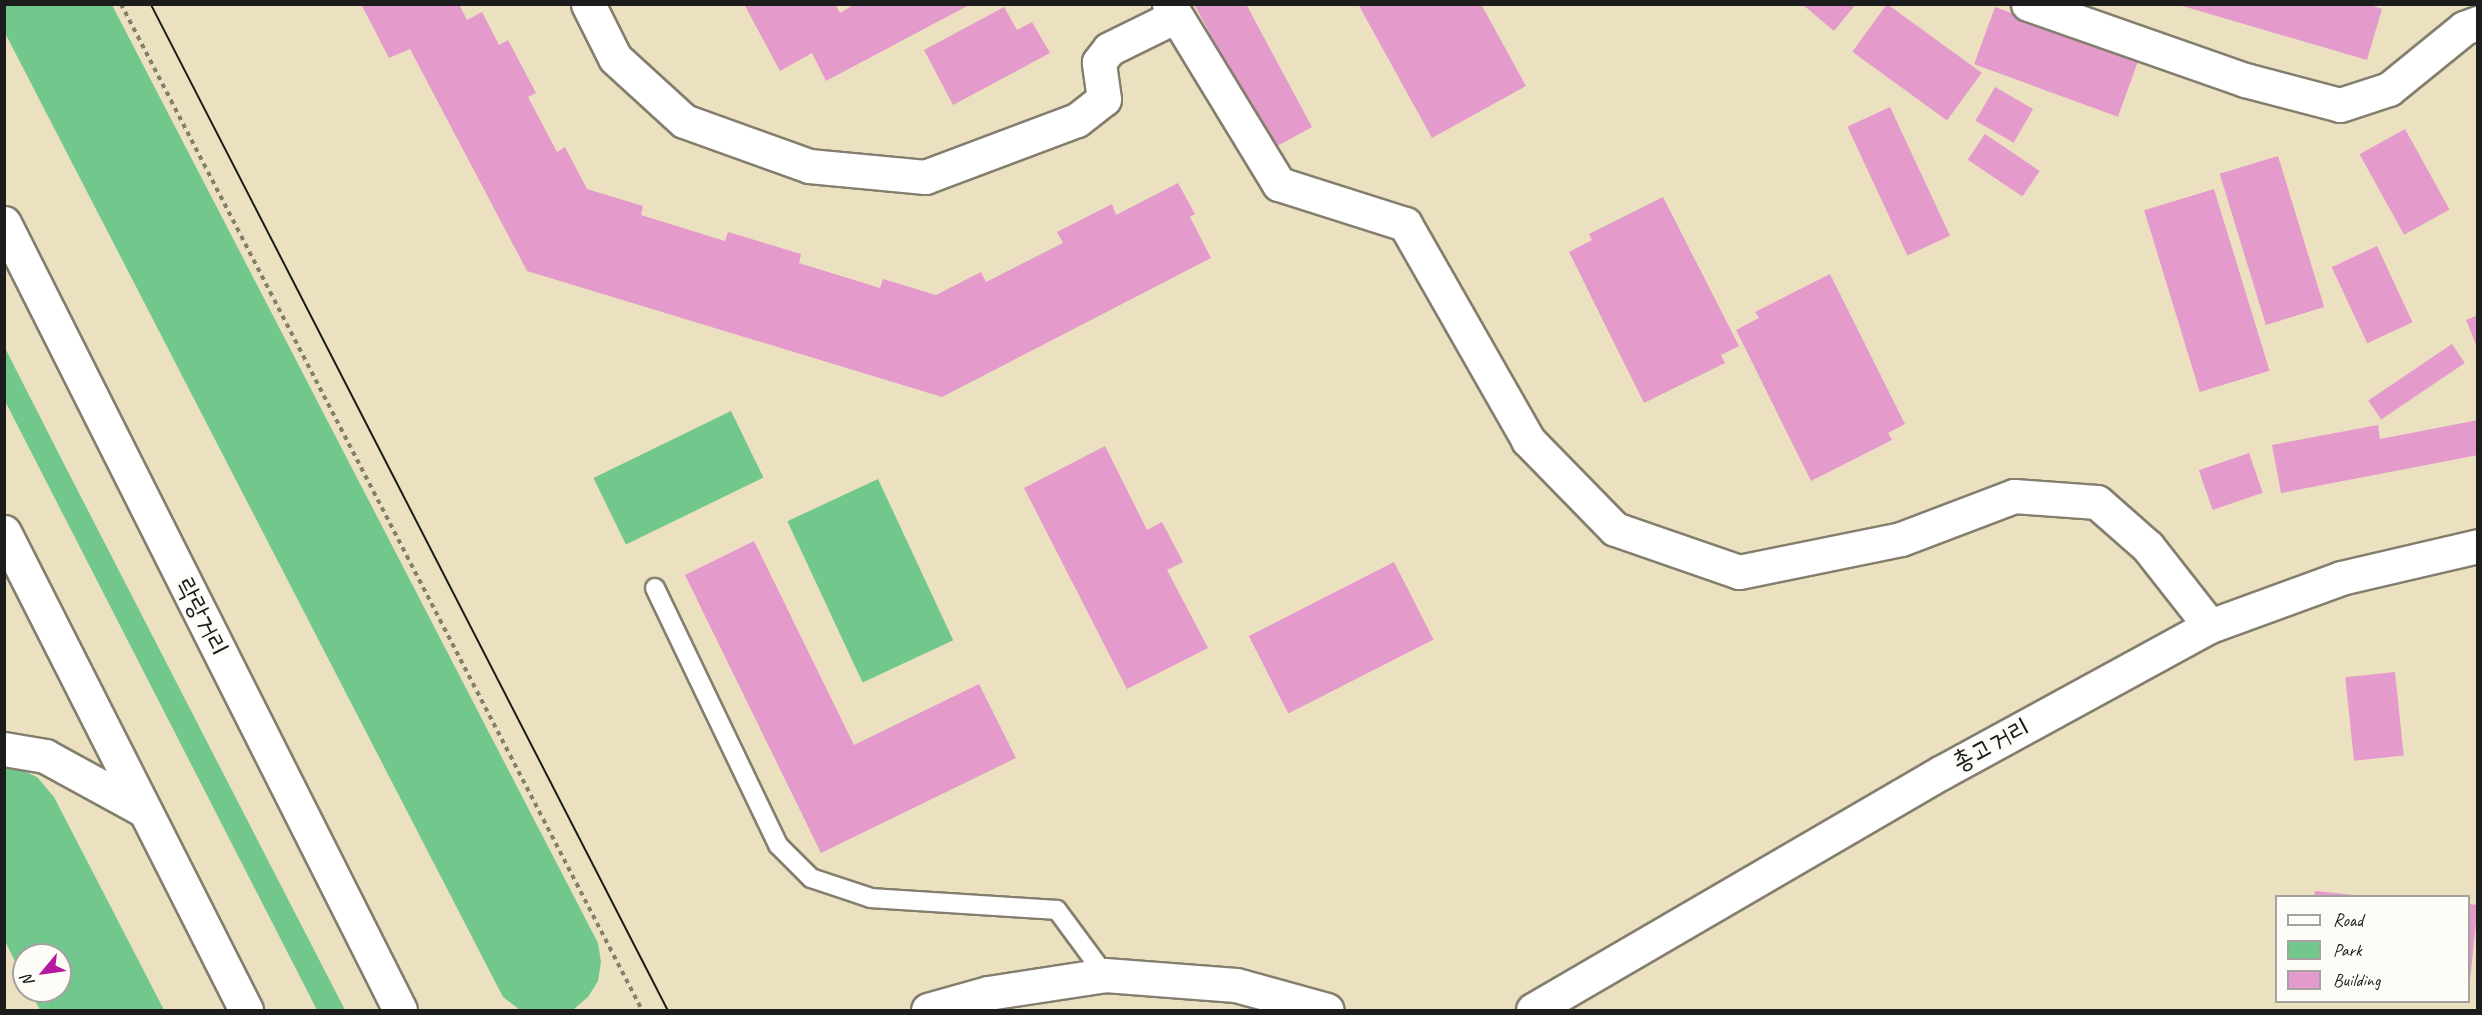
<!DOCTYPE html>
<html>
<head>
<meta charset="utf-8">
<style>
	body { margin:0 }
	#map { position:relative; width:2482px; height:1015px; overflow:hidden; background:#ebe1c0; font-family:Caveat,"Poor Story",sans-serif }
	div>[style] { position:absolute }
	.green>* { inset:0; background:#72c78c; transform-origin:0 0 }
	.building>* { inset:0; background:#e49bcb; transform-origin:0 0 }
	.path>* { height:4px; margin-top:-2px; transform-origin:0; background:repeating-linear-gradient(90deg,#847e6e 0 4.5px,transparent 0 9px) }
	.roads { filter:drop-shadow(2px 0 #847e6e) drop-shadow(-2px 0 #847e6e) drop-shadow(0 2px #847e6e) drop-shadow(0 -2px #847e6e) }
	.lane>* { height:18px; margin:-9px; padding:0 9px; transform-origin:9px; border-radius:9px; background:#fff }
	.street>* { height:33px; margin:-16.5px; padding:0 16.5px; transform-origin:16.5px; border-radius:16.5px; background:#fff }
	.secondary>* { height:33px; margin:-16.5px; padding:0 16.5px; transform-origin:16.5px; border-radius:16.5px; background:#fff }
	.primary>* { height:33px; margin:-16.5px; padding:0 16.5px; transform-origin:16.5px; border-radius:16.5px; background:#fff }
	.tram>* { height:1.5px; margin:-0.75px; padding:0 0.75px; transform-origin:0.75px; border-radius:0.75px; background:#1c1c1c }
	span { translate:-50% -50%; white-space:nowrap; text-align:center; line-height:1.15; -webkit-text-stroke:6px #fdfcf7; paint-order:stroke }
	.street-label { font-size:26px; color:#1c1c1c }
	.frame { position:absolute; inset:0; border:6px solid #1c1c1c; pointer-events:none }
	.legend { position:absolute; left:2275px; top:895px; width:195px; height:108px; box-sizing:border-box; background:#fdfcf7; border:2px solid #a3a29f; margin:0; padding:8px 10px; list-style:none; font-size:18px; color:#1c1c1c }
	.legend li { display:flex; align-items:center; gap:12px; height:30px }
	.legend b { width:30px; border:2px solid #a3a29f }
	.north { position:absolute; left:12px; top:943px; width:60px; height:60px; box-sizing:border-box; background:#fdfcf7; border:2px solid #a3a29f; border-radius:50%; rotate:241deg; font-size:16px; font-weight:700; line-height:24px; text-align:center; color:#1c1c1c }
	.north::after { content:''; display:block; margin:auto; width:21px; height:27px; background:#b5179e; clip-path:polygon(50% 0,100% 100%,50% 72%,0 100%) }
</style>
</head>
<body>
<div id="map">
	<div class="green">
		<div style="clip-path:polygon(4px 5px,112px 5px,598px 943px,601px 962px,598px 981px,588px 997px,574px 1009px,520px 1010px,503px 997px,5px 33px)"></div>
		<div style="clip-path:polygon(5px 348px,63px 462px,345px 1010px,317px 1010px,5px 401px)"></div>
		<div style="left:731px;top:411px;width:74px;height:153px;rotate:64deg"></div>
		<div style="left:878px;top:479px;width:178px;height:100px;rotate:65deg"></div>
		<div style="clip-path:polygon(5px 767px,15px 767px,37px 777px,54px 797px,164px 1010px,40px 1010px,30px 991px,60px 991px,60px 955px,24px 955px,24px 980px,5px 941px)"></div>
	</div>
	<div class="building">
		<div style="clip-path:polygon(361px 4px,459px 4px,467px 20px,482px 12px,499px 45px,508px 40px,536px 93px,528px 97px,557px 152px,565px 147px,587px 189px,643px 206px,641px 215px,725px 241px,728px 232px,801px 254px,799px 263px,880px 288px,883px 279px,936px 295px,981px 272px,986px 282px,1063px 243px,1057px 232px,1112px 204px,1116px 215px,1178px 183px,1195px 214px,1190px 217px,1211px 258px,942px 397px,527px 271px,410px 49px,389px 58px)"></div>
		<div style="clip-path:polygon(744px 4px,835px 4px,840px 13px,855px 4px,971px 4px,826px 81px,812px 53px,780px 71px)"></div>
		<div style="clip-path:polygon(1194px 4px,1246px 4px,1312px 127px,1272px 149px)"></div>
		<div style="clip-path:polygon(1358px 4px,1481px 4px,1526px 86px,1432px 138px)"></div>
		<div style="clip-path:polygon(1802px 4px,1856px 4px,1834px 31px)"></div>
		<div style="left:1887px;top:4px;width:117px;height:59px;rotate:36deg"></div>
		<div style="clip-path:polygon(2367px 4px,2382px 9px,2367px 60px,2179px 5px)"></div>
		<div style="clip-path:polygon(1004px 7px,1017px 30px,1032px 22px,1050px 53px,953px 105px,924px 50px)"></div>
		<div style="left:1995px;top:7px;width:153px;height:61px;rotate:20deg"></div>
		<div style="left:1995px;top:87px;width:44px;height:39px;rotate:30deg"></div>
		<div style="left:1890px;top:107px;width:142px;height:47px;rotate:65deg"></div>
		<div style="left:2405px;top:129px;width:92px;height:52px;rotate:61deg"></div>
		<div style="left:1985px;top:134px;width:66px;height:31px;rotate:34deg"></div>
		<div style="left:2278px;top:156px;width:158px;height:61px;rotate:73deg"></div>
		<div style="left:2214px;top:189px;width:190px;height:73px;rotate:73deg"></div>
		<div style="clip-path:polygon(1663px 197px,1739px 346px,1721px 355px,1725px 363px,1644px 403px,1569px 252px,1592px 240px,1589px 234px)"></div>
		<div style="left:2377px;top:246px;width:84px;height:50px;rotate:65deg"></div>
		<div style="clip-path:polygon(1830px 274px,1905px 424px,1888px 433px,1892px 440px,1811px 481px,1736px 330px,1759px 318px,1755px 312px)"></div>
		<div style="clip-path:polygon(2478px 315px,2478px 347px,2477px 347px,2466px 320px)"></div>
		<div style="left:2452px;top:344px;width:23px;height:101px;rotate:56deg"></div>
		<div style="clip-path:polygon(2478px 420px,2478px 455px,2281px 493px,2272px 445px,2378px 425px,2380px 439px)"></div>
		<div style="clip-path:polygon(1105px 446px,1147px 530px,1162px 522px,1183px 562px,1167px 570px,1208px 648px,1127px 689px,1024px 488px)"></div>
		<div style="left:2249px;top:453px;width:42px;height:53px;rotate:71deg"></div>
		<div style="clip-path:polygon(754px 541px,854px 745px,979px 684px,1016px 758px,821px 853px,685px 575px)"></div>
		<div style="left:1394px;top:562px;width:87px;height:163px;rotate:63deg"></div>
		<div style="left:2395px;top:672px;width:84px;height:50px;rotate:84deg"></div>
		<div style="clip-path:polygon(2315px 891px,2355px 895px,2355px 896px,2314px 896px)"></div>
		<div style="left:2468px;top:904px;width:10px;height:86px;rotate:6deg"></div>
	</div>
	<div class="path">
		<div style="left:121px;top:4px;width:1133px;rotate:62.62deg"></div>
	</div>
	<div class="roads">
		<div class="lane">
			<div style="left:655px;top:588px;width:285px;rotate:64.4deg"></div>
			<div style="left:778px;top:845px;width:47px;rotate:45deg"></div>
			<div style="left:811px;top:878px;width:63px;rotate:18.4deg"></div>
			<div style="left:871px;top:898px;width:186px;rotate:3.7deg"></div>
			<div style="left:1057px;top:910px;width:81px;rotate:53.6deg"></div>
		</div>
		<div class="street">
			<div style="left:588px;top:4px;width:60px;rotate:63.4deg"></div>
			<div style="left:615px;top:58px;width:93px;rotate:42.4deg"></div>
			<div style="left:684px;top:121px;width:133px;rotate:19.8deg"></div>
			<div style="left:809px;top:166px;width:117px;rotate:5.4deg"></div>
			<div style="left:925px;top:177px;width:162px;rotate:-20.6deg"></div>
			<div style="left:1077px;top:120px;width:34px;rotate:-38deg"></div>
			<div style="left:1104px;top:99px;width:37px;rotate:-98deg"></div>
			<div style="left:1099px;top:62px;width:16px;rotate:-52deg"></div>
			<div style="left:1109px;top:49px;width:72px;rotate:-26.2deg"></div>
			<div style="left:1169px;top:4px;width:211px;rotate:58.6deg"></div>
			<div style="left:1279px;top:184px;width:132px;rotate:17.6deg"></div>
			<div style="left:1405px;top:224px;width:249px;rotate:60.3deg"></div>
			<div style="left:1528px;top:440px;width:124px;rotate:45.7deg"></div>
			<div style="left:1615px;top:529px;width:131px;rotate:19.1deg"></div>
			<div style="left:1739px;top:572px;width:165px;rotate:-11.5deg"></div>
			<div style="left:1901px;top:539px;width:121px;rotate:-20.8deg"></div>
			<div style="left:2014px;top:496px;width:83px;rotate:4.1deg"></div>
			<div style="left:2097px;top:502px;width:68px;rotate:41.4deg"></div>
			<div style="left:2148px;top:547px;width:100px;rotate:51.9deg"></div>
			<div style="left:2028px;top:4px;width:230px;rotate:19.3deg"></div>
			<div style="left:2245px;top:80px;width:98px;rotate:14.7deg"></div>
			<div style="left:2340px;top:105px;width:52px;rotate:-18.1deg"></div>
			<div style="left:2389px;top:89px;width:97px;rotate:-39.1deg"></div>
			<div style="left:2464px;top:28px;width:15px;rotate:-20deg"></div>
			<div style="left:928px;top:1010px;width:62px;rotate:-15.8deg"></div>
			<div style="left:988px;top:993px;width:118px;rotate:-8.7deg"></div>
			<div style="left:1105px;top:975px;width:131px;rotate:4.4deg"></div>
			<div style="left:1236px;top:985px;width:94px;rotate:15.4deg"></div>
		</div>
		<div class="secondary">
			<div style="left:4px;top:749px;width:42px;rotate:9.7deg"></div>
			<div style="left:45px;top:756px;width:111px;rotate:28.7deg"></div>
			<div style="left:1533px;top:1010px;width:473px;rotate:-30.2deg"></div>
			<div style="left:1942px;top:772px;width:305px;rotate:-28.6deg"></div>
			<div style="left:2210px;top:626px;width:140px;rotate:-20.1deg"></div>
			<div style="left:2341px;top:578px;width:141px;rotate:-13.1deg"></div>
		</div>
		<div class="primary">
			<div style="left:4px;top:223px;width:881px;rotate:63.29deg"></div>
			<div style="left:4px;top:532px;width:536px;rotate:63.15deg"></div>
		</div>
	</div>
	<div class="tram">
		<div style="left:151px;top:4px;width:1131px;rotate:62.8deg"></div>
	</div>
	<div class="street-label">
		<span style="left:202px;top:617px;rotate:63deg">락랑거리</span>
		<span style="left:1991px;top:745px;rotate:-28deg">총고거리</span>
	</div>
	<div class="frame"></div>
	<ul class="legend">
	<li><b style="height:8px;background:#fff"></b>Road</li>
	<li><b style="height:16px;background:#72c78c"></b>Park</li>
	<li><b style="height:16px;background:#e49bcb"></b>Building</li>
	</ul>
	<div class="north">N</div>
</div>
</body>
</html>
